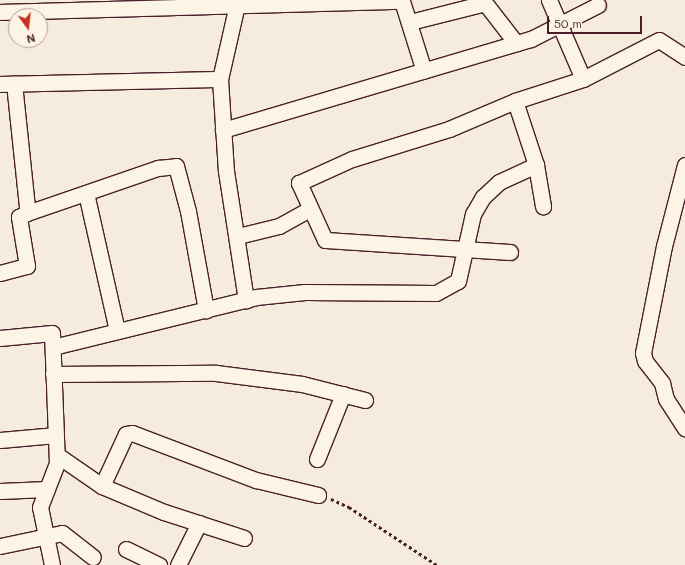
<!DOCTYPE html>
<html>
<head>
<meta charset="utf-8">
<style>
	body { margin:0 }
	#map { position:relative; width:685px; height:565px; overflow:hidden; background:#f5ecde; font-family:Mali,sans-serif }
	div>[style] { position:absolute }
	.path>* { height:2.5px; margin-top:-1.25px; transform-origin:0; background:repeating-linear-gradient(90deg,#4a1f2b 0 3px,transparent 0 6px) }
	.roads { filter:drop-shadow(1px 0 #4a1f2b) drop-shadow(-1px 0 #4a1f2b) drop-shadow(0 1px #4a1f2b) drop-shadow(0 -1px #4a1f2b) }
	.minor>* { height:15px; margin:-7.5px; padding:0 7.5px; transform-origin:7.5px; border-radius:7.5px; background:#fcf5e5 }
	span { translate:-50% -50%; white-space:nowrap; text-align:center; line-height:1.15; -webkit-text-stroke:3px #fcf5e5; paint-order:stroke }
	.north { position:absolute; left:8px; top:8px; width:40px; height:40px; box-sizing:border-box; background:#fcf5e5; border:1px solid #b59f9b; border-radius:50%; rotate:165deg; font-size:11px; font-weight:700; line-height:16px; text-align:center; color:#4a1f2b }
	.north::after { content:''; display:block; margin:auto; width:14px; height:18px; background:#c8321e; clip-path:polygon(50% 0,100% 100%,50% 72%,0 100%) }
	.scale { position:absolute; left:547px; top:16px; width:95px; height:18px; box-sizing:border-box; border:2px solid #4a1f2b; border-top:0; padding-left:5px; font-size:12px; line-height:14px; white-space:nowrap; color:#4a1f2b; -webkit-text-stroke:3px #fcf5e5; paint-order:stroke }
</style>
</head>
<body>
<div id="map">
	<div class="path">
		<div style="left:331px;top:499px;width:20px;rotate:24deg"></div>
		<div style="left:349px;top:507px;width:105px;rotate:33.4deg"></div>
	</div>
	<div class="roads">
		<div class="minor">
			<div style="left:238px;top:0;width:81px;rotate:102.8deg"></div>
			<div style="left:220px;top:79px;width:92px;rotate:86.3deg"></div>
			<div style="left:226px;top:171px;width:131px;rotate:81.2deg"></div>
			<div style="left:549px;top:0;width:86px;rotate:66.7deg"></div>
			<div style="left:0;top:12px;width:402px;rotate:-1.6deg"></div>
			<div style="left:402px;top:1px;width:73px;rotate:72.6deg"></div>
			<div style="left:410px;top:22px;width:77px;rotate:-14.2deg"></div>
			<div style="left:485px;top:3px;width:51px;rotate:52.2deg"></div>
			<div style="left:0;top:84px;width:220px;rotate:-1.3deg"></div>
			<div style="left:515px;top:101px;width:67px;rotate:71.8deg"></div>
			<div style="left:536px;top:165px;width:42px;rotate:80.3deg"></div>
			<div style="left:223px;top:130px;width:321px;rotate:-16.5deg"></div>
			<div style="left:531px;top:39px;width:75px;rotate:-26.9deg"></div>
			<div style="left:685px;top:165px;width:84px;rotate:104.5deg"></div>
			<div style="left:664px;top:246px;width:109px;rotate:101.1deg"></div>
			<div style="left:643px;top:353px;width:8px;rotate:76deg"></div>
			<div style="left:645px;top:361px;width:28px;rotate:52deg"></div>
			<div style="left:662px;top:383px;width:16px;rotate:76deg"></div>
			<div style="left:666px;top:399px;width:35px;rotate:57deg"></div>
			<div style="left:86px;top:193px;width:141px;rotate:77.3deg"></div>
			<div style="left:27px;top:213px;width:139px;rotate:-19deg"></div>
			<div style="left:158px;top:168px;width:18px;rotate:-6deg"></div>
			<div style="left:176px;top:166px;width:47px;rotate:75.1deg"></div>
			<div style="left:188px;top:211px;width:101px;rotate:79.7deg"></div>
			<div style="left:238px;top:236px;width:42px;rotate:-13.7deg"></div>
			<div style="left:279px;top:226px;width:35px;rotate:-29deg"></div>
			<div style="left:510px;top:252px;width:185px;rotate:-176.3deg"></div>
			<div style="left:325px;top:240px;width:63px;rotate:-114.5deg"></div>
			<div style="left:299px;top:183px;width:58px;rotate:-24.4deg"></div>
			<div style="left:352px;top:159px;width:102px;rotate:-17.2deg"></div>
			<div style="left:449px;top:129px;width:72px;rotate:-23deg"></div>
			<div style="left:515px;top:101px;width:71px;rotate:-17.9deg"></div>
			<div style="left:583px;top:79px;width:85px;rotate:-27.2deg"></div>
			<div style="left:659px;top:40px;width:31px;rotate:33deg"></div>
			<div style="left:0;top:273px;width:28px;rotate:-15deg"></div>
			<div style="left:27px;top:266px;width:50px;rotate:-99.3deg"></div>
			<div style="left:19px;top:217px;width:9px;rotate:-27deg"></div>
			<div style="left:27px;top:213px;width:6px;rotate:-90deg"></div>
			<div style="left:27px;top:207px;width:124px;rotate:-96deg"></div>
			<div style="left:0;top:338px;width:52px;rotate:-5.5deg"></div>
			<div style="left:52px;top:333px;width:130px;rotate:87.8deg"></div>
			<div style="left:57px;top:463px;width:47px;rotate:111.1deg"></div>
			<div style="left:40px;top:507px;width:59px;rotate:78.3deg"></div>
			<div style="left:53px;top:347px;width:209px;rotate:-13.8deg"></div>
			<div style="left:256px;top:297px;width:49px;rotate:-5.8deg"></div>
			<div style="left:305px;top:292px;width:131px;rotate:0.4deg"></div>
			<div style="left:436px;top:293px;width:25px;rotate:-29deg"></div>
			<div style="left:458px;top:281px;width:69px;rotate:-77.4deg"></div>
			<div style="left:473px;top:214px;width:20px;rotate:-60deg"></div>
			<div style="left:483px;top:197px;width:22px;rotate:-43deg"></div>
			<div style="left:499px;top:182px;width:41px;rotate:-24.7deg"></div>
			<div style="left:53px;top:374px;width:163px;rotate:-0.4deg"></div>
			<div style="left:216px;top:373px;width:87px;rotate:7.3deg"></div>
			<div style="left:302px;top:384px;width:65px;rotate:14.3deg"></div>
			<div style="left:0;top:440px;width:56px;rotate:-5.1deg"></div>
			<div style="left:57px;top:455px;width:55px;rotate:34.6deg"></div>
			<div style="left:102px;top:486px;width:67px;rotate:22.8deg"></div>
			<div style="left:164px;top:512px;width:84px;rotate:18deg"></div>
			<div style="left:317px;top:459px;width:70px;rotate:-68.2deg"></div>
			<div style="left:102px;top:486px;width:57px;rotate:-65.2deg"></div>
			<div style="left:126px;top:434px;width:6px;rotate:-9deg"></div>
			<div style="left:132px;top:433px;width:133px;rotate:20.8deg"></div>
			<div style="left:256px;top:480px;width:64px;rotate:13.6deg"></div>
			<div style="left:0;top:491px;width:47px;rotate:-2.4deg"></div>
			<div style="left:0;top:546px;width:63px;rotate:-11.8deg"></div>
			<div style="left:62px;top:533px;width:39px;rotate:38deg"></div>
			<div style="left:126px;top:549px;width:37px;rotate:26deg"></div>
			<div style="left:178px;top:565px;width:47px;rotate:-63.4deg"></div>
		</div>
	</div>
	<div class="north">N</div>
	<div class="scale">50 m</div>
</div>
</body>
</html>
